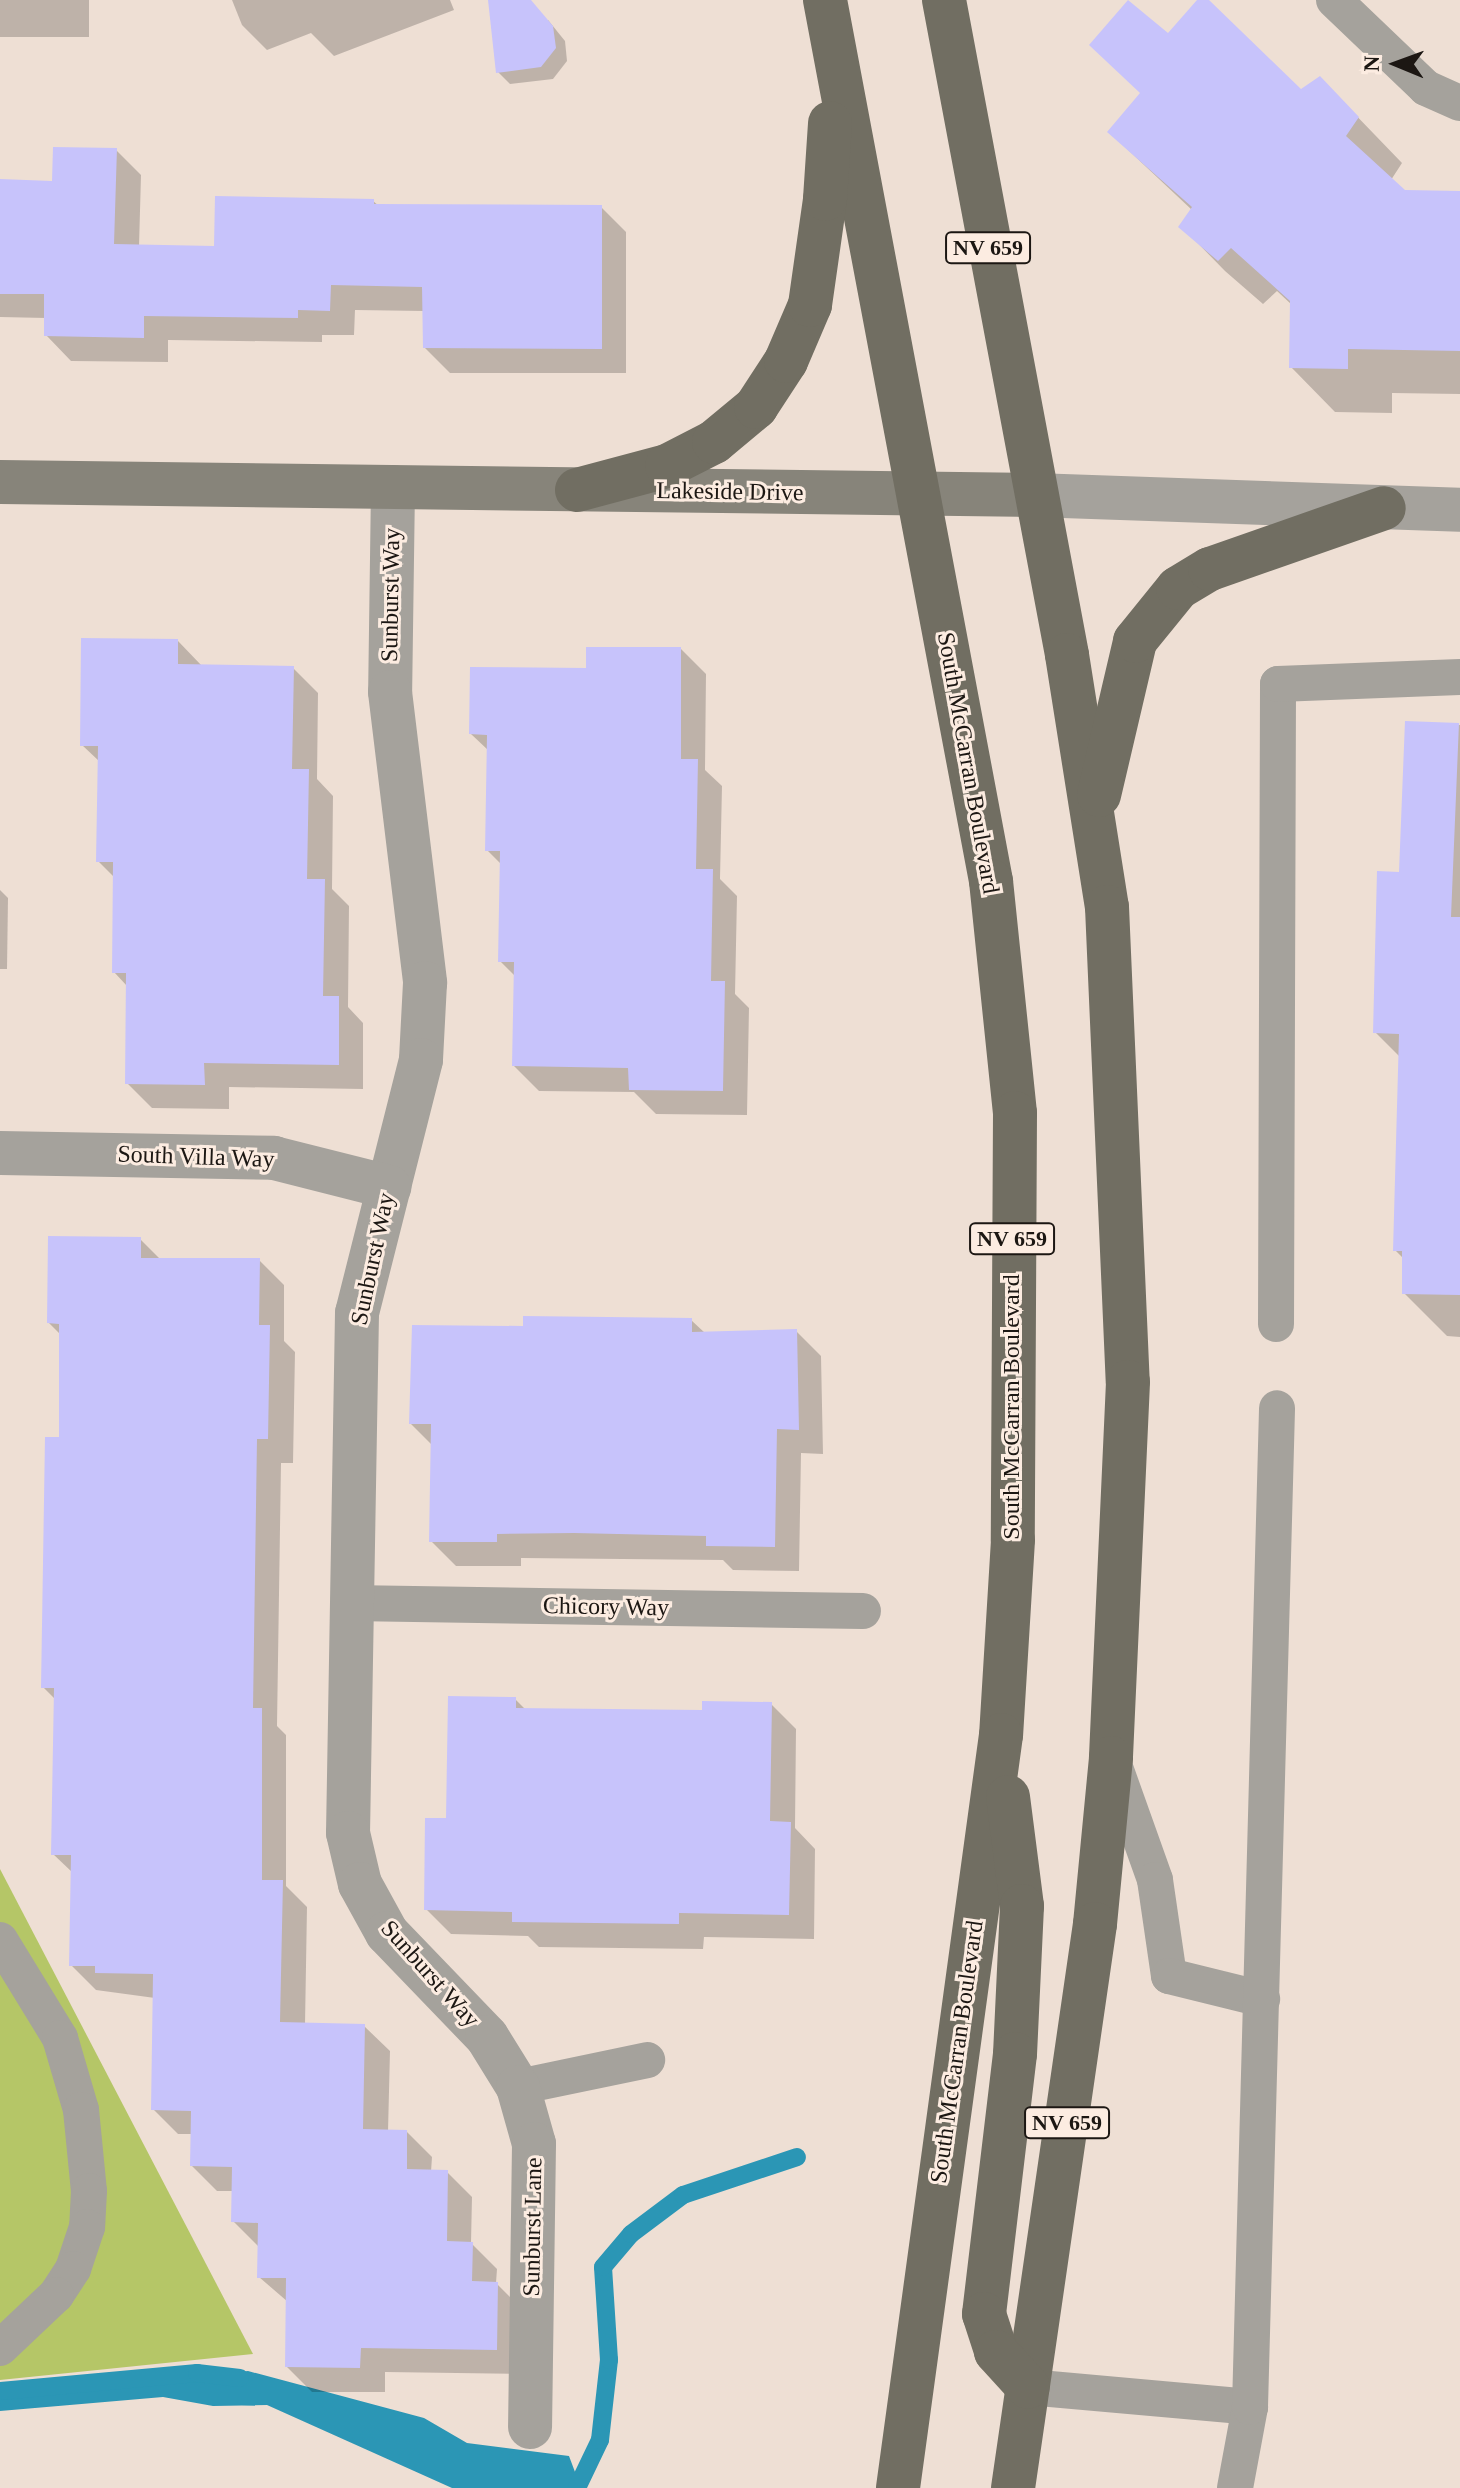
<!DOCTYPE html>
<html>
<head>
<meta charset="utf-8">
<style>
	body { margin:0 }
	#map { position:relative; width:1460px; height:2488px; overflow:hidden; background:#eedfd4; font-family:"Times New Roman",serif }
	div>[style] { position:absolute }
	.green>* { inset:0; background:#b5c667 }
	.water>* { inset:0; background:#2b96b5 }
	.shadow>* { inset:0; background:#0003; transform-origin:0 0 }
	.stream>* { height:18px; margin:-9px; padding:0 9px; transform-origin:9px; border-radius:9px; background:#2b96b5 }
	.building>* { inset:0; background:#c7c3fb }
	.service>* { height:36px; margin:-18px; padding:0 18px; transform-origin:18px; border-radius:18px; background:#a5a29c }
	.minor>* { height:44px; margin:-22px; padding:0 22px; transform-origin:22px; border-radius:22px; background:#a5a29c }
	.tertiary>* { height:44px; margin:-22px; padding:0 22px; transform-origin:22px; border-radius:22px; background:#a5a29c }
	.secondary>* { height:44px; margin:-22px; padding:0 22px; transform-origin:22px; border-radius:22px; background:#87847a }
	.primary>* { height:44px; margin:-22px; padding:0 22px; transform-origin:22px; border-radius:22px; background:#716e62 }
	span { translate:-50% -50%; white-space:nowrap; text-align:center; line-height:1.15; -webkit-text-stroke:6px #fcece1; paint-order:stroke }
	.shield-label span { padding:2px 6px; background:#fcece1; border:2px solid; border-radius:6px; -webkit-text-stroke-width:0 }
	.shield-label { font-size:22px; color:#1c1713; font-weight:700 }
	.street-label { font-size:24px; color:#1c1713 }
	.north { position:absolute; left:1356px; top:24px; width:80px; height:80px; -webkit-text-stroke:6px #fcece1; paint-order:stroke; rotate:271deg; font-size:22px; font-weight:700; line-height:32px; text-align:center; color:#1c1713 }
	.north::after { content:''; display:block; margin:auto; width:28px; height:36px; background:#1c1713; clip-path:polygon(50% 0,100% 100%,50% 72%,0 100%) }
</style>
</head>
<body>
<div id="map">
	<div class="green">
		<div style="clip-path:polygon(0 1869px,253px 2354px,0 2380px)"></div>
	</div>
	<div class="water">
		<div style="clip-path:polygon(248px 2371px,424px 2418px,467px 2443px,569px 2456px,581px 2488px,452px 2488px,267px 2405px,213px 2406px,163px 2397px,0 2411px,0 2396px)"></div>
	</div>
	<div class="shadow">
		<div style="left:0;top:0;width:89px;height:37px"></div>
		<div style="clip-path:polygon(232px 0,450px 0,454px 10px,334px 56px,311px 33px,267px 50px,242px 25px)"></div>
		<div style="clip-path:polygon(1199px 0,1206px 0,1300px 92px,1320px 78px,1402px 163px,1391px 180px,1404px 192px,1460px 193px,1460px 394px,1392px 393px,1392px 413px,1335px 412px,1291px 367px,1292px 305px,1277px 291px,1263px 304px,1225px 271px,1181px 226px,1192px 210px,1109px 132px,1142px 94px,1169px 36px)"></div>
		<div style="clip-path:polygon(548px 20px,565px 41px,567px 61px,553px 79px,510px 84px,498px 72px)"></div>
		<div style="clip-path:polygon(116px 150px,141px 175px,139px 247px,216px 248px,373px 201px,379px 206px,601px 207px,626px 232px,626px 373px,450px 373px,425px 348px,424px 311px,355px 310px,354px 335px,322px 335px,322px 342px,168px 340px,168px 362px,71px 361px,46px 335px,46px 318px,0 317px,0 181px,54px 183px)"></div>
		<div style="clip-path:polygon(178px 641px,202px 666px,293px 668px,318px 693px,317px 779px,333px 796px,332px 889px,349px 906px,348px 1007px,363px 1023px,363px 1089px,229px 1087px,229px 1109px,152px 1108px,127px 1083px,127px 986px,114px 972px,115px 878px,98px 861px,100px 762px,82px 745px)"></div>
		<div style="clip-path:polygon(681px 649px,706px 674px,705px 770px,722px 786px,720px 879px,737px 896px,735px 994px,749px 1008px,747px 1115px,656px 1114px,634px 1092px,539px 1091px,514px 1066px,516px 977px,500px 961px,502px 865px,487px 850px,489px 751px,471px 734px,588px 670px)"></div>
		<div style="clip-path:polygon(1406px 723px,1460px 725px,1460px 1337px,1447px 1336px,1404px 1293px,1404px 1259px,1395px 1250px,1401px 1058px,1375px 1032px,1401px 874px)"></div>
		<div style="clip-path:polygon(0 890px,8px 898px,7px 969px,0 969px)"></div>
		<div style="clip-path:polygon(140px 1239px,161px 1260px,259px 1260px,284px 1285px,284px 1341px,295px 1352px,293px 1463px,281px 1463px,277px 1726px,286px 1735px,286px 1886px,307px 1907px,305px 2025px,364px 2026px,390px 2051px,388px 2132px,407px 2132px,432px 2157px,431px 2172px,447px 2172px,472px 2197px,471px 2243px,497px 2269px,496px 2283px,522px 2309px,521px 2374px,385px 2372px,385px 2392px,312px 2392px,287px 2367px,288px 2302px,259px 2277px,258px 2246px,233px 2221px,233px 2191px,217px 2191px,192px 2166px,192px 2134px,178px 2134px,153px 2109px,155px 1998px,96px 1990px,71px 1965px,73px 1873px,53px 1854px,56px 1700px,43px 1687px,61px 1439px,61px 1335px,49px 1323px)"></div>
		<div style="clip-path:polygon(691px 1320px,705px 1333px,796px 1331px,821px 1356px,823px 1454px,801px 1453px,799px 1571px,733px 1570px,723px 1560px,521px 1558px,521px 1566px,456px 1566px,431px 1541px,432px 1445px,411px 1424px,525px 1328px)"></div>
		<div style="clip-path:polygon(515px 1699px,527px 1711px,704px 1712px,771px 1704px,796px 1729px,795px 1828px,815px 1849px,814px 1939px,704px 1937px,703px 1949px,539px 1947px,528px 1936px,451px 1934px,426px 1909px,448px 1820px)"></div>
	</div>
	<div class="stream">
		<div style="left:0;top:2391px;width:198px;rotate:-5.2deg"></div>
		<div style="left:197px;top:2373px;width:43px;rotate:6.6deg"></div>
		<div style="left:577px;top:2488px;width:53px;rotate:-64.4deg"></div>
		<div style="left:600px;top:2440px;width:81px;rotate:-83.6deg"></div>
		<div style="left:609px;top:2360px;width:93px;rotate:-93.7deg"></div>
		<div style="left:603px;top:2267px;width:43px;rotate:-49.7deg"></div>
		<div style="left:631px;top:2234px;width:65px;rotate:-36.9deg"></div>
		<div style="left:683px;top:2195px;width:120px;rotate:-18.4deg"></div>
	</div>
	<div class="building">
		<div style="clip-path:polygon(488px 0,531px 0,553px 26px,556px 48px,541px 67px,496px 73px)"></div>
		<div style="clip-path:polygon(1128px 0,1168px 33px,1197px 0,1209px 0,1301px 89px,1320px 76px,1359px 117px,1346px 136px,1405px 190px,1460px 191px,1460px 351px,1348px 349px,1348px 369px,1289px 368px,1290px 301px,1231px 248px,1218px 261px,1178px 227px,1192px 207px,1107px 132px,1140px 93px,1089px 45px)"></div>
		<div style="clip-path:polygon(53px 147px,117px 148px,114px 244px,214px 246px,215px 196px,374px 199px,374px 204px,602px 205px,602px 349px,423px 348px,422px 287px,331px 285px,330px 311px,298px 310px,298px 318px,144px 316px,144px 338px,44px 336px,44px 294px,0 294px,0 179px,52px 181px)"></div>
		<div style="clip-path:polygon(81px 638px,178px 639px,178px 664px,294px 666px,292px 769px,309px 769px,307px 879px,325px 879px,323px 996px,339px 996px,339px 1065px,204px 1063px,205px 1085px,125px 1084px,126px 973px,112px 973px,113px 862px,96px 862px,98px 746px,80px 746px)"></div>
		<div style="clip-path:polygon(586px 647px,681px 647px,681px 759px,698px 759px,696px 869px,713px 869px,711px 981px,725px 981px,723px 1091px,629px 1090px,628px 1068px,512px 1066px,514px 962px,498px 962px,500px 851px,485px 851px,487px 735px,469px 734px,470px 667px,586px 668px)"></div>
		<div style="clip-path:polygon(1405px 721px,1459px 723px,1451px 917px,1460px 917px,1460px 1295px,1402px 1294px,1402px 1251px,1393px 1251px,1399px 1034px,1373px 1033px,1377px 871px,1399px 872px)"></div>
		<div style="clip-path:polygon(48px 1236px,141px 1237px,141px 1258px,260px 1258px,259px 1325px,270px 1325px,268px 1439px,257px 1439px,253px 1708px,262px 1708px,262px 1880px,283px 1880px,280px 2022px,365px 2024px,363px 2129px,407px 2130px,407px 2169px,448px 2170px,447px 2241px,473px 2242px,472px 2281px,498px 2282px,497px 2350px,361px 2348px,360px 2368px,285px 2367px,286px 2278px,257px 2278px,258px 2223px,231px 2222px,232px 2167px,190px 2166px,191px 2111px,151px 2110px,153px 1974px,95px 1973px,95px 1966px,69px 1966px,71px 1855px,51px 1855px,54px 1688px,41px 1688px,45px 1437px,59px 1437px,59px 1324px,47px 1323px)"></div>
		<div style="clip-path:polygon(523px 1316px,692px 1318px,692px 1332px,797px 1329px,799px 1430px,777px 1429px,775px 1547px,706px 1546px,706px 1536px,574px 1533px,497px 1534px,497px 1542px,429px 1542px,431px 1424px,409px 1424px,412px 1325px,523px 1326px)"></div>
		<div style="clip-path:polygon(448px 1696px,516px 1697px,516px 1708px,702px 1710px,702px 1701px,772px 1702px,770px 1821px,791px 1822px,789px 1915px,679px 1913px,679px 1924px,512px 1922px,512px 1912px,424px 1910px,425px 1818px,446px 1818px)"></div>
	</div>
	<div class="service">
		<div style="left:1334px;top:0;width:127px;rotate:43.7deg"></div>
		<div style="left:1426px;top:88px;width:37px;rotate:24deg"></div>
		<div style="left:1276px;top:1324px;width:640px;rotate:-89.82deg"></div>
		<div style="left:1278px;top:684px;width:182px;rotate:-2.2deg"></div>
		<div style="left:350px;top:1603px;width:513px;rotate:0.89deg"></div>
		<div style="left:1112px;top:1759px;width:128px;rotate:70.4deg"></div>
		<div style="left:1155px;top:1880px;width:97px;rotate:81.7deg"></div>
		<div style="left:1169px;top:1976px;width:96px;rotate:13.9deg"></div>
		<div style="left:0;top:1940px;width:115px;rotate:58.5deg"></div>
		<div style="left:60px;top:2038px;width:75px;rotate:73.7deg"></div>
		<div style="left:81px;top:2110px;width:81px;rotate:84.4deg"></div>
		<div style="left:89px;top:2191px;width:36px;rotate:93deg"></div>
		<div style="left:87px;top:2227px;width:44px;rotate:108.4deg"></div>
		<div style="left:73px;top:2269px;width:31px;rotate:123deg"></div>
		<div style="left:56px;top:2295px;width:77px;rotate:136.6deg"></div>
		<div style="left:518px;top:2087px;width:132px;rotate:-11.8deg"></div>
		<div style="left:1028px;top:2387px;width:223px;rotate:5.1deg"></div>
		<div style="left:1235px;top:2488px;width:82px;rotate:-79.5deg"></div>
		<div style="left:1250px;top:2407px;width:999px;rotate:-88.45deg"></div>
	</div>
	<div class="minor">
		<div style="left:393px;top:487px;width:205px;rotate:90.8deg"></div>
		<div style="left:390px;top:692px;width:293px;rotate:83.1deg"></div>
		<div style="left:425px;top:983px;width:77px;rotate:93deg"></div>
		<div style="left:421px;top:1060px;width:261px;rotate:104.2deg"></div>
		<div style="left:357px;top:1313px;width:520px;rotate:90.99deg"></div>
		<div style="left:348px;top:1833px;width:52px;rotate:76.8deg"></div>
		<div style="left:360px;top:1884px;width:56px;rotate:61.1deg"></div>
		<div style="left:387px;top:1933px;width:144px;rotate:46.1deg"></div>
		<div style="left:487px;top:2037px;width:59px;rotate:58.2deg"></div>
		<div style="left:518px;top:2087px;width:59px;rotate:74.3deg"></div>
		<div style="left:534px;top:2144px;width:283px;rotate:90.8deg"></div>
		<div style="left:0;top:1153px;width:274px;rotate:1deg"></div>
		<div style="left:274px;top:1158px;width:119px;rotate:14.2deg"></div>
	</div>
	<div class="tertiary">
		<div style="left:1034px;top:495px;width:426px;rotate:2deg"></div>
	</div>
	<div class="secondary">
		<div style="left:0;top:482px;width:1034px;rotate:0.72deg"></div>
	</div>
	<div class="primary">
		<div style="left:825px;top:0;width:897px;rotate:79.33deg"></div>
		<div style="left:991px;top:881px;width:233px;rotate:84.1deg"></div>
		<div style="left:1015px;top:1113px;width:427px;rotate:90.3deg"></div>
		<div style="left:1013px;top:1540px;width:195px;rotate:93.5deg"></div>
		<div style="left:1001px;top:1735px;width:760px;rotate:97.79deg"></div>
		<div style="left:944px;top:0;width:666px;rotate:79.36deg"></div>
		<div style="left:1067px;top:655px;width:255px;rotate:81deg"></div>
		<div style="left:1107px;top:907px;width:475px;rotate:87.5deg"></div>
		<div style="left:1128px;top:1382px;width:376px;rotate:92.6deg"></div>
		<div style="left:1111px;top:1758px;width:167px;rotate:95.5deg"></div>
		<div style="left:1095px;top:1924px;width:570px;rotate:98.27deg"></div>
		<div style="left:577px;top:490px;width:93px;rotate:-14.9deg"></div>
		<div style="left:667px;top:466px;width:53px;rotate:-27.1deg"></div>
		<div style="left:714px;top:442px;width:55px;rotate:-39.8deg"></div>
		<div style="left:756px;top:407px;width:55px;rotate:-56.9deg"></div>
		<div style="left:786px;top:361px;width:61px;rotate:-66.8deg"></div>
		<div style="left:810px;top:305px;width:107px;rotate:-81.9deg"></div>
		<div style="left:825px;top:199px;width:76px;rotate:-86.2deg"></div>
		<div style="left:1099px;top:795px;width:158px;rotate:-76.8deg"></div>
		<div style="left:1135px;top:641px;width:68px;rotate:-50.9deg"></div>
		<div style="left:1178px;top:588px;width:37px;rotate:-31deg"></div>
		<div style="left:1210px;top:569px;width:184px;rotate:-19.3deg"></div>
		<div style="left:1008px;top:1797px;width:110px;rotate:82.7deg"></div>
		<div style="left:1022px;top:1906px;width:148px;rotate:92.7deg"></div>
		<div style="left:1015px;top:2054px;width:262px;rotate:96.8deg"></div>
		<div style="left:984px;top:2314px;width:40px;rotate:72deg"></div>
		<div style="left:996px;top:2352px;width:47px;rotate:47.6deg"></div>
	</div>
	<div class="shield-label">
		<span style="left:988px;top:248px">NV 659</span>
		<span style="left:1012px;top:1239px">NV 659</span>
		<span style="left:1067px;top:2123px">NV 659</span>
	</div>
	<div class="street-label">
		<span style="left:730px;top:492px;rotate:1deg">Lakeside Drive</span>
		<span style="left:391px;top:595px;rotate:-89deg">Sunburst Way</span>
		<span style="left:968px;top:763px;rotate:80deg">South McCarran Boulevard</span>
		<span style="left:196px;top:1157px;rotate:2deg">South Villa Way</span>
		<span style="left:373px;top:1259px;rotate:-78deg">Sunburst Way</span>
		<span style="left:1012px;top:1407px;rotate:-90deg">South McCarran Boulevard</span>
		<span style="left:606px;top:1607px;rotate:1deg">Chicory Way</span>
		<span style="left:430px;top:1974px;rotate:48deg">Sunburst Way</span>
		<span style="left:957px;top:2052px;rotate:-82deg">South McCarran Boulevard</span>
		<span style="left:533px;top:2227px;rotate:-89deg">Sunburst Lane</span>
	</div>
	<div class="north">N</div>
</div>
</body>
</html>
